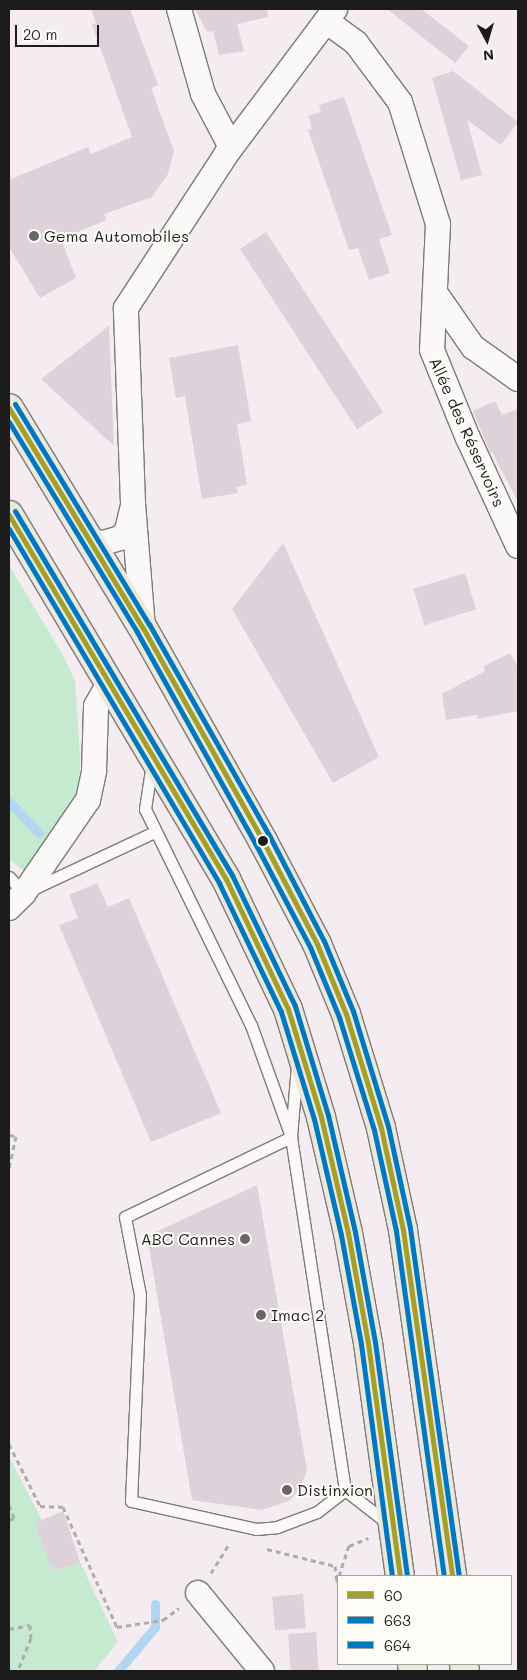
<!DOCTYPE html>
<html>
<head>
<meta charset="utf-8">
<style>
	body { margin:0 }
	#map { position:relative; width:527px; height:1680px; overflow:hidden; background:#f4ecf0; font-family:Mali,sans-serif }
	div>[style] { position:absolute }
	.green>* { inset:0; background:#c5ead0 }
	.stream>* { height:9px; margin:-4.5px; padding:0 4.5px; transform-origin:4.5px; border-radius:4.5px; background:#b0d6f2 }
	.building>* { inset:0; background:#ded2da; transform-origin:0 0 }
	.path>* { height:3px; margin-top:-1.5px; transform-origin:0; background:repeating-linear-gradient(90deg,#aeacac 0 5px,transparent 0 9px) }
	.roads { filter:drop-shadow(1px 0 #7d7a7b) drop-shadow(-1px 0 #7d7a7b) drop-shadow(0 1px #7d7a7b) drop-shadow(0 -1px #7d7a7b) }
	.service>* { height:11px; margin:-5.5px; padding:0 5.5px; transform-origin:5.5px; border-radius:5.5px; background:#faf9f8 }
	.minor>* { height:24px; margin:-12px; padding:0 12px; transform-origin:12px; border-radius:12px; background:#faf9f8 }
	.primary>* { height:28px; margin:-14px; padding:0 14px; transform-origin:14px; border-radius:14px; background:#ece8dc }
	.bus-1>* { height:5px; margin:-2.5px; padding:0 2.5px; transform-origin:2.5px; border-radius:2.5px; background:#a29f2c }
	.bus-2>* { height:5px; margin:-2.5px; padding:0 2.5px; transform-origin:2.5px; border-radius:2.5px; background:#0077c1 }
	.bus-3>* { height:5px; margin:-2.5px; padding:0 2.5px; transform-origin:2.5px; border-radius:2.5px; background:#0077c1 }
	.dots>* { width:14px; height:14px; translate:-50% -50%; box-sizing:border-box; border:2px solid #fdfcf7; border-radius:50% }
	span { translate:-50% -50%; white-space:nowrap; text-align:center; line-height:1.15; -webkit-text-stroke:4px #fdfcf7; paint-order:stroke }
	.poi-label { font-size:16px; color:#1c1c1c }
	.left { translate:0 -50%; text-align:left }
	.right { translate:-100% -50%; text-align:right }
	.street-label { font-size:16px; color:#1c1c1c }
	.frame { position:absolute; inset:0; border:10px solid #1c1c1c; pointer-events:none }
	.legend { position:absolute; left:337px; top:1575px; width:175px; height:90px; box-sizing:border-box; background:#fdfcf7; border:1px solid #a3a29f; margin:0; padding:6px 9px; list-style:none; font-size:15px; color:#1c1c1c }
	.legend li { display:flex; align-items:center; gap:10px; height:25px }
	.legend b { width:25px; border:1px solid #a3a29f }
	.north { position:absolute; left:462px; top:15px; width:50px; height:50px; -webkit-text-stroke:4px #fdfcf7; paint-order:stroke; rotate:174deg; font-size:14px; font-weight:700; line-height:20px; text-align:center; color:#1c1c1c }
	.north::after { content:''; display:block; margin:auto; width:18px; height:22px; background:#1c1c1c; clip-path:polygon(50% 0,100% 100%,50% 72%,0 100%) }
	.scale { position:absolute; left:15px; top:25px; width:84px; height:22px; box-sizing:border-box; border:2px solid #1c1c1c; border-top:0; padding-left:6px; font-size:15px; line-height:18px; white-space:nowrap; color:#1c1c1c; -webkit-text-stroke:4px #fdfcf7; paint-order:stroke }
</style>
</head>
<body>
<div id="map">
	<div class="green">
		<div style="clip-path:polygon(9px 565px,64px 657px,75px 681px,80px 757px,79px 792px,27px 873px,9px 859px)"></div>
		<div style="clip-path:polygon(9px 1457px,42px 1520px,35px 1523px,48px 1561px,55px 1571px,80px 1562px,118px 1642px,94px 1671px,9px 1671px)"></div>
	</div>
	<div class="stream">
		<div style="left:9px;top:802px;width:43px;rotate:45.9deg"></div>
		<div style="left:118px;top:1671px;width:57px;rotate:-49.9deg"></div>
		<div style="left:155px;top:1627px;width:23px;rotate:-90deg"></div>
	</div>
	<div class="building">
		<div style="clip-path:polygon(91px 9px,130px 9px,158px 85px,151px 88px,174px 151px,168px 174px,152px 197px,104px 214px,106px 220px,61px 239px,76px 278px,40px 298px,9px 247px,9px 180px,88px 147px,91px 154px,132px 137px,92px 25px,96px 23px)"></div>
		<div style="clip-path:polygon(195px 9px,267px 9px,268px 17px,237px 24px,244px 51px,219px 55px,213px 31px,207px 32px)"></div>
		<div style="clip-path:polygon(387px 9px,421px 9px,469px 46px,455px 63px)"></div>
		<div style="clip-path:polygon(453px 71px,518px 122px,501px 145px,467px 120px,482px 175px,461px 180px,432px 78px)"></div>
		<div style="clip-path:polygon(344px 97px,392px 235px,379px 239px,390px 273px,369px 280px,358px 248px,349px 250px,308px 130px,312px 129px,308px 116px,321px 112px,319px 105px)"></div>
		<div style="left:266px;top:232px;width:215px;height:31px;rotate:57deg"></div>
		<div style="clip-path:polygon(109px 326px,114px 446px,41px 379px)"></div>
		<div style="clip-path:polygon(238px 345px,251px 421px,237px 424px,247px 485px,236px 487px,238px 493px,202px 499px,185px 396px,176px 398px,169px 358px)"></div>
		<div style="clip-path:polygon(495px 401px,502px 415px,518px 409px,518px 502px,492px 452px,490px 453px,473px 411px)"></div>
		<div style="clip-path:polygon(283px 543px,379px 757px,333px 783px,232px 609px)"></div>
		<div style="left:465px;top:573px;width:38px;height:54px;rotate:73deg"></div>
		<div style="clip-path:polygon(510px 653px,518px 667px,518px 711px,477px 719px,477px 715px,446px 720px,442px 694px,485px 671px,484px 666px)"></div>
		<div style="clip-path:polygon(97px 883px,108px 907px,129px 898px,221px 1113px,151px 1142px,59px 925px,78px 918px,69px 895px)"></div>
		<div style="clip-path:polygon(257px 1185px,307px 1470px,300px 1489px,289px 1501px,261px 1510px,192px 1500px,147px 1236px)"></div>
		<div style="clip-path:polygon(63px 1511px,80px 1562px,55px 1571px,48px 1561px,35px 1523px)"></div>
		<div style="left:303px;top:1594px;width:34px;height:31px;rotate:85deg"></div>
		<div style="left:316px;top:1632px;width:39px;height:28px;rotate:86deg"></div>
	</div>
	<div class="path">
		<div style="left:9px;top:1135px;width:7px;rotate:8deg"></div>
		<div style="left:16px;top:1136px;width:35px;rotate:102deg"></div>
		<div style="left:9px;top:1444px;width:69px;rotate:63.4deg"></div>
		<div style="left:40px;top:1506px;width:23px;rotate:2deg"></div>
		<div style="left:63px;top:1507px;width:132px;rotate:65.8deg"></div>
		<div style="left:117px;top:1627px;width:47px;rotate:-8.7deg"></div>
		<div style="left:163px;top:1620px;width:20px;rotate:-37deg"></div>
		<div style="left:9px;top:1505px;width:14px;rotate:69deg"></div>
		<div style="left:14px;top:1518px;width:5px;rotate:158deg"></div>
		<div style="left:267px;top:1549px;width:70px;rotate:14deg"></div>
		<div style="left:335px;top:1566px;width:17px;rotate:83deg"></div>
		<div style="left:337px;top:1583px;width:4px;rotate:-76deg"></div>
		<div style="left:211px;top:1573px;width:34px;rotate:-58deg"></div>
		<div style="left:339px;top:1576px;width:32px;rotate:-72deg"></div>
		<div style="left:349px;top:1546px;width:21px;rotate:-23deg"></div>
		<div style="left:9px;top:1629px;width:21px;rotate:-11deg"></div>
		<div style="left:30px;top:1625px;width:13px;rotate:86deg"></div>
		<div style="left:31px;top:1638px;width:35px;rotate:112deg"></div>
	</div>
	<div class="roads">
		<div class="service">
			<div style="left:152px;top:763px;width:47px;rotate:98.7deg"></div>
			<div style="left:145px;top:809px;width:241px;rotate:63.9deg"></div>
			<div style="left:251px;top:1025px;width:119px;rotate:70.3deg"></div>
			<div style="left:291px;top:1137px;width:184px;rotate:154.3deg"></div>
			<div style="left:125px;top:1217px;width:79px;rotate:79.1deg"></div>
			<div style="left:140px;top:1295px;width:206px;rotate:92.5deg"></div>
			<div style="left:131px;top:1501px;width:128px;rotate:12.6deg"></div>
			<div style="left:256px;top:1529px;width:21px;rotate:-5deg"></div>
			<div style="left:277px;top:1527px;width:43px;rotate:-20.6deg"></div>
			<div style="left:317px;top:1512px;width:36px;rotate:-38deg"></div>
			<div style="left:9px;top:877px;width:22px;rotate:47deg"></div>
			<div style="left:24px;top:893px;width:144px;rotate:-25.1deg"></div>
			<div style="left:297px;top:1065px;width:72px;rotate:94.8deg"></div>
			<div style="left:291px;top:1137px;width:357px;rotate:81.3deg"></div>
			<div style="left:345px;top:1490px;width:57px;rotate:37.9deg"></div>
		</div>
		<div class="minor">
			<div style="left:179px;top:9px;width:88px;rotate:74.2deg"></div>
			<div style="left:203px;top:94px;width:60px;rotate:62.2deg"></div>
			<div style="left:326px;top:21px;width:37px;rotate:36deg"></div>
			<div style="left:356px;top:43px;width:74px;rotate:53.3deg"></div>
			<div style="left:400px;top:102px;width:128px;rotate:72.7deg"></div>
			<div style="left:438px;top:224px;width:126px;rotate:92.7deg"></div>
			<div style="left:432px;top:350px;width:95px;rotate:67.8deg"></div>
			<div style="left:468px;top:438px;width:119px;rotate:65.2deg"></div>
			<div style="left:436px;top:294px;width:65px;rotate:55.1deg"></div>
			<div style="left:473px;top:347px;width:55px;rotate:35.4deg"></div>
			<div style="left:90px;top:541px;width:13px;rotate:9deg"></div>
			<div style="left:103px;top:543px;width:18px;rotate:-16deg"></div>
			<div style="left:120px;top:538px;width:10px;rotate:-45deg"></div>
			<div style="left:127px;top:531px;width:22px;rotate:-77deg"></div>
			<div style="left:143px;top:628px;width:125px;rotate:-94.6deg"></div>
			<div style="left:133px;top:503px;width:195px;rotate:-92.1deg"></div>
			<div style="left:126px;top:308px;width:185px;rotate:-56.9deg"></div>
			<div style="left:227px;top:153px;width:180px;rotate:-53.1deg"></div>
			<div style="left:9px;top:908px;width:21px;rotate:-45deg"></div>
			<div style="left:24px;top:893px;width:113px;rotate:-55.5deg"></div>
			<div style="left:88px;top:800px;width:30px;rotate:-78deg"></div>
			<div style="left:94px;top:771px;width:65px;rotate:-88.2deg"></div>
			<div style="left:96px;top:706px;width:28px;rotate:-60deg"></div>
			<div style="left:198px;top:1593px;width:101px;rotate:50.6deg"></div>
		</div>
		<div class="primary">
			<div style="left:9px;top:408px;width:258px;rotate:58.7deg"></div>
			<div style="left:143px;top:628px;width:244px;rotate:60.6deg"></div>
			<div style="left:263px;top:841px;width:116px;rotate:62.3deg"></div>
			<div style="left:317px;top:944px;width:76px;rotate:67.5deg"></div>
			<div style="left:346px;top:1014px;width:119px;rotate:72.9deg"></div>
			<div style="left:381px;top:1128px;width:104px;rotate:77.8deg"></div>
			<div style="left:403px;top:1230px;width:349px;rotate:81.9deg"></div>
			<div style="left:9px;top:515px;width:424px;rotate:59.2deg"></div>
			<div style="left:226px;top:879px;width:144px;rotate:64.5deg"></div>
			<div style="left:288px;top:1009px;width:113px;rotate:73deg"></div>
			<div style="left:321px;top:1117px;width:119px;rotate:76.9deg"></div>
			<div style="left:348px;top:1233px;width:112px;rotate:79.7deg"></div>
			<div style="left:368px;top:1343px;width:235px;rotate:82.2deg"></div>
			<div style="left:412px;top:1664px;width:7px;rotate:82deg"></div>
			<div style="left:464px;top:1664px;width:7px;rotate:82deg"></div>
		</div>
	</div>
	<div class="bus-1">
		<div style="left:9px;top:408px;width:258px;rotate:58.7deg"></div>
		<div style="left:143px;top:628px;width:244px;rotate:60.6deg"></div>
		<div style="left:263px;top:841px;width:116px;rotate:62.3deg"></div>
		<div style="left:317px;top:944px;width:76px;rotate:67.5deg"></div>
		<div style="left:346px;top:1014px;width:119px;rotate:72.9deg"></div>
		<div style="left:381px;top:1128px;width:104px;rotate:77.8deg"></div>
		<div style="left:403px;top:1230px;width:349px;rotate:81.9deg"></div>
		<div style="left:9px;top:515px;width:424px;rotate:59.2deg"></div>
		<div style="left:226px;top:879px;width:144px;rotate:64.5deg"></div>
		<div style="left:288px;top:1009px;width:113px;rotate:73deg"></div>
		<div style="left:321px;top:1117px;width:119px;rotate:76.9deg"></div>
		<div style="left:348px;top:1233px;width:112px;rotate:79.7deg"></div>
		<div style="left:368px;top:1343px;width:235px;rotate:82.2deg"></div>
	</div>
	<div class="bus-2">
		<div style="left:9px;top:422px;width:246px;rotate:58.6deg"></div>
		<div style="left:137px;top:632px;width:244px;rotate:60.8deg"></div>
		<div style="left:256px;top:845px;width:115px;rotate:62.1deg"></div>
		<div style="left:310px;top:947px;width:76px;rotate:67.5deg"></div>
		<div style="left:339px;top:1017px;width:118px;rotate:72.8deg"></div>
		<div style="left:374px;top:1130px;width:103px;rotate:77.7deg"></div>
		<div style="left:396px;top:1231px;width:348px;rotate:82.1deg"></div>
		<div style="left:9px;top:529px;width:412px;rotate:59.3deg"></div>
		<div style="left:219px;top:883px;width:143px;rotate:64.3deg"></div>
		<div style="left:281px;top:1012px;width:112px;rotate:72.9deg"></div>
		<div style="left:314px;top:1119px;width:119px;rotate:76.9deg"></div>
		<div style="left:341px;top:1235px;width:111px;rotate:79.6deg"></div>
		<div style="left:361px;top:1344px;width:234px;rotate:82.4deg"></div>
	</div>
	<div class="bus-3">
		<div style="left:15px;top:404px;width:258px;rotate:58.7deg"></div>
		<div style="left:149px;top:624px;width:245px;rotate:60.4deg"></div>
		<div style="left:270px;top:837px;width:117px;rotate:62.6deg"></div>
		<div style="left:324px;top:941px;width:76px;rotate:67.5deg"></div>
		<div style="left:353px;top:1011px;width:120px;rotate:73.1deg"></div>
		<div style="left:388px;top:1126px;width:104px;rotate:77.8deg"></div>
		<div style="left:410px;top:1228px;width:350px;rotate:82deg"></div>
		<div style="left:15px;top:511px;width:424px;rotate:59.2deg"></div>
		<div style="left:232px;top:875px;width:145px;rotate:64.3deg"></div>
		<div style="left:295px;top:1006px;width:114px;rotate:73.2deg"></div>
		<div style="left:328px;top:1115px;width:120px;rotate:77deg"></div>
		<div style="left:355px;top:1232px;width:112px;rotate:79.7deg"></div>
		<div style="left:375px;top:1342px;width:235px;rotate:82.2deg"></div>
	</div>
	<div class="dots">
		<div style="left:34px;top:236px;background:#686566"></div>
		<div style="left:263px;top:841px;background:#1c1c1c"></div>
		<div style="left:245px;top:1239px;background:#686566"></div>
		<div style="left:261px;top:1315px;background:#686566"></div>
		<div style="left:287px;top:1490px;background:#686566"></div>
	</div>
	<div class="poi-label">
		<span class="left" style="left:44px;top:236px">Gema Automobiles</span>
		<span class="right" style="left:235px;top:1239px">ABC Cannes</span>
		<span class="left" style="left:271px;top:1315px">Imac 2</span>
		<span class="left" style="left:297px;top:1490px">Distinxion</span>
	</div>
	<div class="street-label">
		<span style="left:467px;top:432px;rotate:66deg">Allée des Réservoirs</span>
	</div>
	<div class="frame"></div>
	<ul class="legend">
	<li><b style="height:6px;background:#a29f2c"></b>60</li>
	<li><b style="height:6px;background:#0077c1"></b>663</li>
	<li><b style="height:6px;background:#0077c1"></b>664</li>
	</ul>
	<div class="north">N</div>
	<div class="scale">20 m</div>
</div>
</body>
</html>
